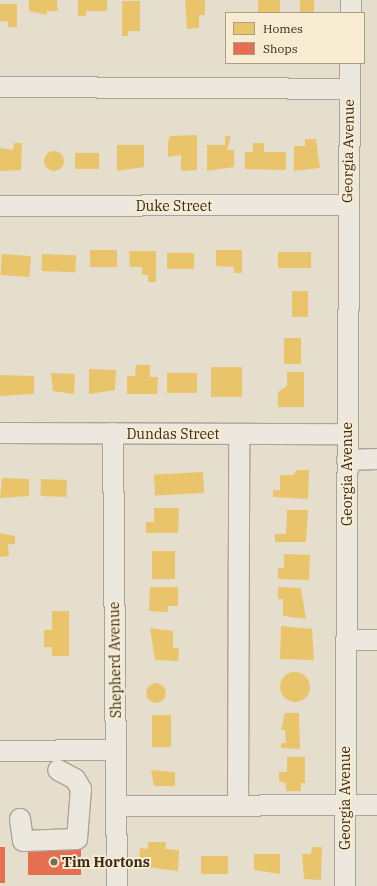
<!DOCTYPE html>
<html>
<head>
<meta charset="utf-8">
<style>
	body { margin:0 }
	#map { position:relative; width:377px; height:886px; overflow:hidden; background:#e6decc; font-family:"IBM Plex Serif",serif }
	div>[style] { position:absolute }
	.homes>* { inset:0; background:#e9c46a; transform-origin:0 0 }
	.round { border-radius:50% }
	.shops>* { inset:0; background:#e76f51; transform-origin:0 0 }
	.roads { filter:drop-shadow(1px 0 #aba395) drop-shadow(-1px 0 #aba395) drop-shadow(0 1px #aba395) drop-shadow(0 -1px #aba395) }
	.minor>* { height:20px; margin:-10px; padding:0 10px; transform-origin:10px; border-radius:10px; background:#ede8dd }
	.dots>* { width:11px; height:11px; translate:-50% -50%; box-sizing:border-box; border:2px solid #f7ecd1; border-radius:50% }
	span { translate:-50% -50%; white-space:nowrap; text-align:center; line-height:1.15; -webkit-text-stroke:4px #f7ecd1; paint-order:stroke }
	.street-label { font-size:14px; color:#392b1d }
	.poi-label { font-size:14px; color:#392b1d; font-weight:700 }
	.left { translate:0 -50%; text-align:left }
	.legend { position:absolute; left:225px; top:12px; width:140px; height:52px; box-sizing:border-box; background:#f7ecd1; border:1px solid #ab9f89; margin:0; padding:5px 7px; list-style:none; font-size:12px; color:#392b1d }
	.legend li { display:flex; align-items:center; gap:8px; height:20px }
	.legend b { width:20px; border:1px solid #ab9f89 }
</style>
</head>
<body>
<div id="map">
	<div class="homes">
		<div style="clip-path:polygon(29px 0,57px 0,58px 11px,47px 11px,47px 15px,29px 11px)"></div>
		<div style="clip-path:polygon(78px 0,107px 0,107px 11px,86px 11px,86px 16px,78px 16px)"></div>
		<div style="clip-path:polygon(185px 0,205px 0,205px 15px,199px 15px,199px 28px,187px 29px)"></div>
		<div style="left:258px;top:0;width:22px;height:13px"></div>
		<div style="left:300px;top:0;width:14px;height:13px"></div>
		<div style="clip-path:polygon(122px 1px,140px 1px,140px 31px,128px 31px,128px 36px,122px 36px)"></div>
		<div style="clip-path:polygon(0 4px,17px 4px,17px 27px,8px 27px,8px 21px,0 22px)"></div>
		<div style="clip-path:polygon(197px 135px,197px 170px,181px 171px,181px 155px,168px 157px,168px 142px,170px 136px)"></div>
		<div style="clip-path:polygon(225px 136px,231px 136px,227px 150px,234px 150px,234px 167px,207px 171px,207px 145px,225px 145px)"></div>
		<div style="clip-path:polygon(305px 139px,316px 139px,320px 168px,294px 171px,294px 146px,305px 146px)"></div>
		<div style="clip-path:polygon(14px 143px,22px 143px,21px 170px,0 171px,0 148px,13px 150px)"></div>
		<div style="clip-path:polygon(253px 143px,264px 143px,264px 152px,286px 152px,286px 170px,245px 169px,245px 152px,253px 152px)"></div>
		<div style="clip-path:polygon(117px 145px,144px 145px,144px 167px,117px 171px)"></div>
		<div class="round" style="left:44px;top:151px;width:20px;height:20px"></div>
		<div style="left:75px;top:153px;width:24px;height:16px"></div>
		<div style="left:90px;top:250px;width:27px;height:17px"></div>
		<div style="clip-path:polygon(216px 250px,242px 250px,242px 273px,234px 273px,234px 267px,216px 266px)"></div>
		<div style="clip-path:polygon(129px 251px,156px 251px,156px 282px,148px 282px,148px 275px,142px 275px,142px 267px,130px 267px)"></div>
		<div style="left:278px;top:252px;width:33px;height:16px"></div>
		<div style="left:167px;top:253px;width:27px;height:16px"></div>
		<div style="left:2px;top:254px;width:29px;height:21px;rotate:4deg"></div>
		<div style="left:42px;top:254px;width:34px;height:17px;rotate:2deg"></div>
		<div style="left:292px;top:291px;width:16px;height:26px"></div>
		<div style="left:284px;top:338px;width:17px;height:26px"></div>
		<div style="clip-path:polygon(136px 365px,150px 365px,150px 377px,158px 377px,157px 394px,127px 394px,127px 376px,135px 376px)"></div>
		<div style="left:211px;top:367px;width:31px;height:30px"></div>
		<div style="clip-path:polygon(89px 369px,116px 370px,115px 390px,89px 394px)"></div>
		<div style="clip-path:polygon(287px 372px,304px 372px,304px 407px,278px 407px,278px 392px,287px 386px)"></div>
		<div style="clip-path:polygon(51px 373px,75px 374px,74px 394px,53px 391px)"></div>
		<div style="left:167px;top:373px;width:30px;height:20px"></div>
		<div style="clip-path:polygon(0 375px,34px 376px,34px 394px,0 396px)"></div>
		<div style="clip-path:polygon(297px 470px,309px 470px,308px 499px,273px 497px,273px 490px,280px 490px,280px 475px,293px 475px)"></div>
		<div style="left:203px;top:472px;width:21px;height:49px;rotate:87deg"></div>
		<div style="clip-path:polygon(2px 478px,29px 479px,29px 496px,0 498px)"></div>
		<div style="left:41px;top:479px;width:26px;height:17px;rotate:2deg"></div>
		<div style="clip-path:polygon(154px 508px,179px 508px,178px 533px,146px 533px,146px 522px,154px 522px)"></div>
		<div style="clip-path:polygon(287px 510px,308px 510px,306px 542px,275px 542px,275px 534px,286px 534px)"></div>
		<div style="clip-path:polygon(0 533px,15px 536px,15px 544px,8px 544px,9px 556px,0 557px)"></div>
		<div style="left:152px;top:551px;width:23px;height:28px"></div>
		<div style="clip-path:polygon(284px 554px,310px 555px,309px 580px,278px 579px,278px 568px,284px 568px)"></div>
		<div style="clip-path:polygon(150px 587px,178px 587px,178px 606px,168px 606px,168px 612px,149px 611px)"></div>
		<div style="clip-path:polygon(278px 587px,301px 588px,306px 619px,283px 616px,283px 599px,278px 599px)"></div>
		<div style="clip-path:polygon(52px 611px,69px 611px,69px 656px,52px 656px,52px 647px,44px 647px,44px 630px,52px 630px)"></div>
		<div style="clip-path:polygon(281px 626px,312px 629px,314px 660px,280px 659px)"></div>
		<div style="clip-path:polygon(150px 628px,173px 631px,173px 648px,179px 648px,178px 661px,155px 660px)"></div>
		<div class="round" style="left:280px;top:672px;width:30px;height:30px"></div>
		<div class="round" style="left:146px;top:683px;width:20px;height:20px"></div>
		<div style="clip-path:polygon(285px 713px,299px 713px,300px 749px,281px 748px,281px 743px,286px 743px,285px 730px,281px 730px)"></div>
		<div style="left:152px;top:715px;width:19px;height:32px"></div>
		<div style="clip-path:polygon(287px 757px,305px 757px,305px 783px,301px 783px,301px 791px,286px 791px,286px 783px,279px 781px,279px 772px,287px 772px)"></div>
		<div style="clip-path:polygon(151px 770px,175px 772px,175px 786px,154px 786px)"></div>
		<div style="clip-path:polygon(148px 842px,166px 842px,165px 849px,179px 850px,178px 871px,139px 866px,140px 848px,148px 849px)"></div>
		<div style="clip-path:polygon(312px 847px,322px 847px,321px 880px,304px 879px,302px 854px,311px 854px)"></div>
		<div style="clip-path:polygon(254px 854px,280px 854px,280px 874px,254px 870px)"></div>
		<div style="left:201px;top:856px;width:27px;height:18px"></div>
	</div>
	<div class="shops">
		<div style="left:0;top:847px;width:5px;height:36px"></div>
		<div style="left:28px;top:849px;width:53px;height:26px"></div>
	</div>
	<div class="roads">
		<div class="minor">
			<div style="left:351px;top:13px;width:13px;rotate:-90deg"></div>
			<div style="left:0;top:87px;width:349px;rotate:0.3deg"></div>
			<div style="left:0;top:206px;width:347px;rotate:-0.2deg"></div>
			<div style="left:0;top:433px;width:347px;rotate:0.2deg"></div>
			<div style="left:113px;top:433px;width:453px;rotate:89.5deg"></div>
			<div style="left:347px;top:460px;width:30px;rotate:-2deg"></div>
			<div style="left:346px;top:640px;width:31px"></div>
			<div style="left:0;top:751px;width:116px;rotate:-0.5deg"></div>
			<div style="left:117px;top:806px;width:260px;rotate:-0.2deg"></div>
			<div style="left:238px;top:806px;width:372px;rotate:-89.8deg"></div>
			<div style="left:20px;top:819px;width:22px;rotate:82deg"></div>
			<div style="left:23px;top:841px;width:54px;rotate:-2.1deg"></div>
			<div style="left:77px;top:839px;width:50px;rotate:-85.4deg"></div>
			<div style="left:81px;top:789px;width:12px;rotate:-121deg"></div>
			<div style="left:75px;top:779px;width:19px;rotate:-152deg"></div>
			<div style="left:345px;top:886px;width:823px;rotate:-89.65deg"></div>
		</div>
	</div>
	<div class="dots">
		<div style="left:54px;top:862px;background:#766a5a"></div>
	</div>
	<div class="street-label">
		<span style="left:348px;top:151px;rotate:-89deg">Georgia Avenue</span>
		<span style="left:174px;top:206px">Duke Street</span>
		<span style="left:173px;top:434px">Dundas Street</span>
		<span style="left:347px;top:474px;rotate:-90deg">Georgia Avenue</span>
		<span style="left:115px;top:660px;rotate:-91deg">Shepherd Avenue</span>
		<span style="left:345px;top:798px;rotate:-90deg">Georgia Avenue</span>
	</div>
	<div class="poi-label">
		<span class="left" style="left:62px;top:862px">Tim Hortons</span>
	</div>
	<ul class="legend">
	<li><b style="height:11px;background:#e9c46a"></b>Homes</li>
	<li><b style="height:11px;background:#e76f51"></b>Shops</li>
	</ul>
</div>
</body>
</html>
